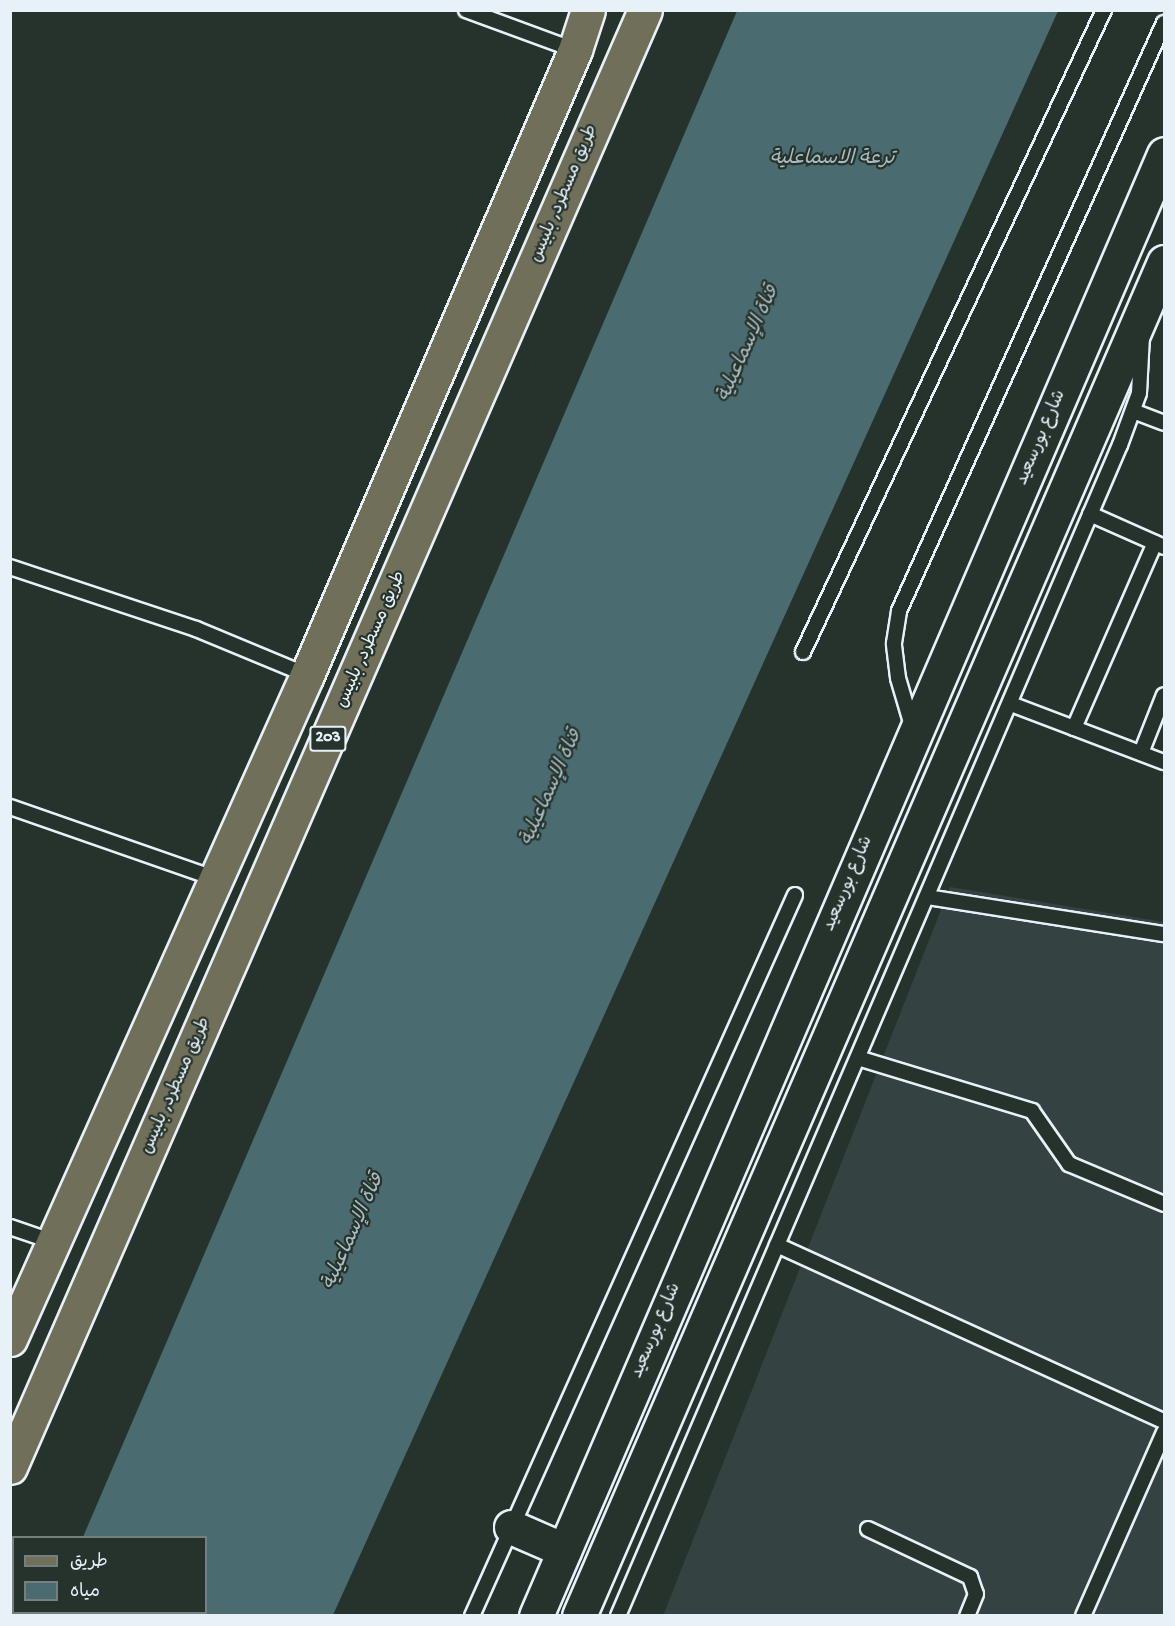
<!DOCTYPE html>
<html>
<head>
<meta charset="utf-8">
<style>
	body { margin:0 }
	#map { position:relative; width:1175px; height:1626px; overflow:hidden; background:#26332d; font-family:"Gochi Hand","Playpen Sans Arabic",sans-serif }
	div>[style] { position:absolute }
	.built>* { inset:0; background:#354242 }
	.water>* { inset:0; background:#4a6c70 }
	.roads { filter:drop-shadow(2px 0 #e8f1f8) drop-shadow(-2px 0 #e8f1f8) drop-shadow(0 2px #e8f1f8) drop-shadow(0 -2px #e8f1f8) }
	.lane>* { height:14px; margin:-7px; padding:0 7px; transform-origin:7px; border-radius:7px; background:#26332d }
	.secondary>* { height:33px; margin:-16.5px; padding:0 16.5px; transform-origin:16.5px; border-radius:16.5px; background:#26332d }
	.primary>* { height:33px; margin:-16.5px; padding:0 16.5px; transform-origin:16.5px; border-radius:16.5px; background:#706f59 }
	span { translate:-50% -50%; white-space:nowrap; text-align:center; line-height:1.15; -webkit-text-stroke:4.5px #26332d; paint-order:stroke }
	.shield-label span { padding:2px 4px; background:#26332d; border:2px solid; border-radius:4px; -webkit-text-stroke-width:0 }
	.shield-label { font-size:16px; color:#e8f1f8; font-weight:700 }
	.street-label { font-size:18px; color:#e8f1f8 }
	.water-label { font-size:20px; color:#a9bcc2; font-style:italic }
	.frame { position:absolute; inset:0; border:12px solid #e8f1f8; pointer-events:none }
	.legend { position:absolute; left:12px; top:1536px; width:195px; height:78px; box-sizing:border-box; background:#26332d; border:2px solid #747f7e; margin:0; padding:8px 10px; list-style:none; font-size:18px; color:#e8f1f8 }
	.legend li { display:flex; align-items:center; gap:12px; height:30px }
	.legend b { width:30px; border:2px solid #747f7e }
</style>
</head>
<body>
<div id="map">
	<div class="built">
		<div style="clip-path:polygon(950px 887px,1164px 922px,1164px 1615px,663px 1616px)"></div>
	</div>
	<div class="water">
		<div style="clip-path:polygon(737px 11px,1058px 11px,333px 1615px,50px 1615px,206px 1612px,206px 1538px,83px 1537px)"></div>
	</div>
	<div class="roads">
		<div class="lane">
			<div style="left:466px;top:10px;width:116px;rotate:20.2deg"></div>
			<div style="left:1133px;top:411px;width:33px;rotate:21deg"></div>
			<div style="left:1090px;top:514px;width:81px;rotate:24deg"></div>
			<div style="left:10px;top:567px;width:196px;rotate:18.4deg"></div>
			<div style="left:196px;top:629px;width:120px;rotate:22.5deg"></div>
			<div style="left:803px;top:652px;width:709px;rotate:-64.88deg"></div>
			<div style="left:1011px;top:704px;width:164px;rotate:20.8deg"></div>
			<div style="left:1074px;top:728px;width:202px;rotate:-66.4deg"></div>
			<div style="left:913px;top:729px;width:53px;rotate:-106.4deg"></div>
			<div style="left:898px;top:678px;width:35px;rotate:-97deg"></div>
			<div style="left:894px;top:643px;width:32px;rotate:-81deg"></div>
			<div style="left:899px;top:611px;width:645px;rotate:-65.74deg"></div>
			<div style="left:1141px;top:753px;width:62px;rotate:-68.4deg"></div>
			<div style="left:10px;top:807px;width:219px;rotate:19.2deg"></div>
			<div style="left:927px;top:897px;width:240px;rotate:8.9deg"></div>
			<div style="left:858px;top:1058px;width:182px;rotate:16.9deg"></div>
			<div style="left:1032px;top:1111px;width:65px;rotate:55.1deg"></div>
			<div style="left:1069px;top:1164px;width:103px;rotate:22.8deg"></div>
			<div style="left:10px;top:1227px;width:46px;rotate:18.8deg"></div>
			<div style="left:777px;top:1245px;width:425px;rotate:24.5deg"></div>
			<div style="left:868px;top:1529px;width:113px;rotate:25.2deg"></div>
			<div style="left:970px;top:1577px;width:18px;rotate:71deg"></div>
			<div style="left:976px;top:1594px;width:24px;rotate:112deg"></div>
			<div style="left:472px;top:1616px;width:790px;rotate:-65.87deg"></div>
			<div style="left:618px;top:1616px;width:1274px;rotate:-66.8deg"></div>
			<div style="left:1120px;top:445px;width:55px;rotate:-69.9deg"></div>
			<div style="left:1139px;top:393px;width:57px;rotate:-87deg"></div>
			<div style="left:1083px;top:1616px;width:201px;rotate:-66.2deg"></div>
		</div>
		<div class="secondary">
			<div style="left:511px;top:1527px;width:58px;rotate:23.5deg"></div>
			<div style="left:536px;top:1616px;width:1591px;rotate:-66.75deg"></div>
			<div style="left:579px;top:1616px;width:1475px;rotate:-66.63deg"></div>
		</div>
		<div class="primary">
			<div style="left:10px;top:1339px;width:727px;rotate:-65.9deg"></div>
			<div style="left:307px;top:675px;width:680px;rotate:-66.79deg"></div>
			<div style="left:575px;top:50px;width:42px;rotate:-72deg"></div>
			<div style="left:10px;top:1467px;width:1589px;rotate:-66.45deg"></div>
		</div>
	</div>
	<div class="shield-label">
		<span style="left:328px;top:739px">203</span>
	</div>
	<div class="street-label">
		<span style="left:565px;top:194px;rotate:-67deg">طريق مسطرد, بلبيس</span>
		<span style="left:1042px;top:438px;rotate:-67deg">شارع بورسعيد</span>
		<span style="left:372px;top:640px;rotate:-66deg">طريق مسطرد, بلبيس</span>
		<span style="left:849px;top:884px;rotate:-67deg">شارع بورسعيد</span>
		<span style="left:177px;top:1086px;rotate:-66deg">طريق مسطرد, بلبيس</span>
		<span style="left:657px;top:1331px;rotate:-67deg">شارع بورسعيد</span>
	</div>
	<div class="water-label">
		<span style="left:832px;top:159px">ترعة الاسماعلية</span>
		<span style="left:749px;top:344px;rotate:-66deg">قناة الإسماعيلية</span>
		<span style="left:552px;top:788px;rotate:-66deg">قناة الإسماعيلية</span>
		<span style="left:354px;top:1232px;rotate:-66deg">قناة الإسماعيلية</span>
	</div>
	<div class="frame"></div>
	<ul class="legend">
	<li><b style="height:8px;background:#706f59"></b>طريق</li>
	<li><b style="height:16px;background:#4a6c70"></b>مياه</li>
	</ul>
</div>
</body>
</html>
